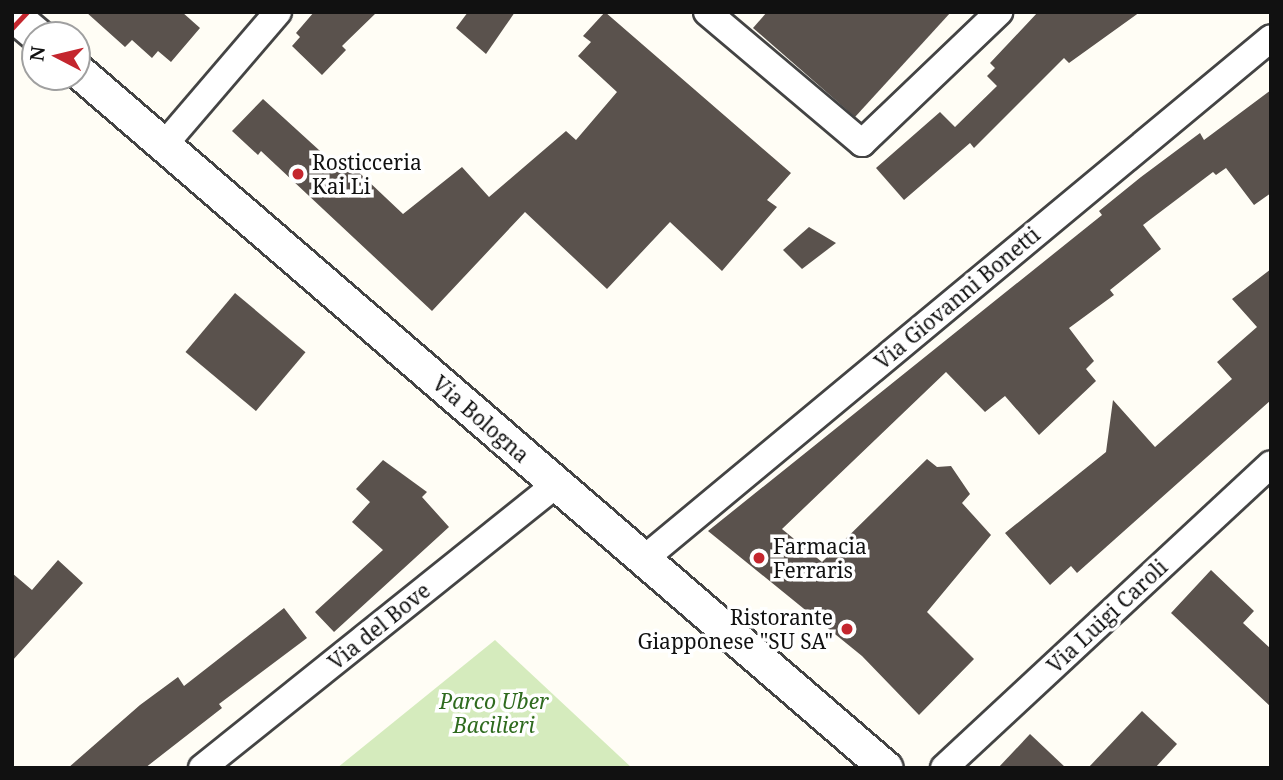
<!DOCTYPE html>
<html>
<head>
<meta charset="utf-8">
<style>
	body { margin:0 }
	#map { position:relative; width:1283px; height:780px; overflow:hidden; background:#fffdf5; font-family:"Noto Serif",serif }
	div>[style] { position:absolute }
	.green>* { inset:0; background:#d5ebbd }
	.building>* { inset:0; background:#5a524d; transform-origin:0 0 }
	.roads { filter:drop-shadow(2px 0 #444) drop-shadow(-2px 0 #444) drop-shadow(0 2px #444) drop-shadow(0 -2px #444) }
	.minor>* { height:26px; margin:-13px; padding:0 13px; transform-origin:13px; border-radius:13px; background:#fff }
	.tertiary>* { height:33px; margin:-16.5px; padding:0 16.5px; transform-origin:16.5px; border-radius:16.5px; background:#fff }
	.rail>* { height:5px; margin:-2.5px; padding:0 2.5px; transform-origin:2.5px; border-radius:2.5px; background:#c4262e }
	.dots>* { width:19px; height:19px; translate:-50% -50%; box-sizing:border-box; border:4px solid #fff; border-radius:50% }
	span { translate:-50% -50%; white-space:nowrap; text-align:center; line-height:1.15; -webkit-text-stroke:7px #fff; paint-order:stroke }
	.poi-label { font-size:21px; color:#111 }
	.left { translate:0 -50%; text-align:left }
	.right { translate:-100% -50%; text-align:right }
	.street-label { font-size:21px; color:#111 }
	.park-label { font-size:21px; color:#2f6b1f; font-style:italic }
	.frame { position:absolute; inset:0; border:14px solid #111; pointer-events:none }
	.north { position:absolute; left:21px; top:21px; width:70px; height:70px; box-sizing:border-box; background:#fff; border:2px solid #a0a0a0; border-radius:50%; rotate:277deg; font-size:19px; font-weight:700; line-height:28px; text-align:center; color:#111 }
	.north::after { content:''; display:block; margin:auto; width:24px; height:32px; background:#c4262e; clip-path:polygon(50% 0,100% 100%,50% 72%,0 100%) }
</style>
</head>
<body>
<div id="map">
	<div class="green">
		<div style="clip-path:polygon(495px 640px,632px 768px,337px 768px)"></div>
	</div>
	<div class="building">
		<div style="clip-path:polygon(86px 12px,182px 12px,200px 28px,171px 62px,158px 51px,152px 58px,132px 40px,125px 47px)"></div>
		<div style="clip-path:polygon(314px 12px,377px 12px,342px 46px,346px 50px,322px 75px,292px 46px,300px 37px,296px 33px)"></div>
		<div style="clip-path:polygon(468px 12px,515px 12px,486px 54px,456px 28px)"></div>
		<div style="clip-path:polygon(605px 12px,791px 173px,767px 200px,777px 207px,722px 271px,670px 222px,607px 289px,525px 212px,432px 311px,261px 151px,258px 155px,232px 131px,263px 99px,342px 171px,349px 163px,403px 214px,462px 167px,489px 197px,566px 131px,576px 140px,617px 92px,578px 56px,591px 42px,583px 36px)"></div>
		<div style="clip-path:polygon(767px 12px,951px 12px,855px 117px,753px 28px)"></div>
		<div style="clip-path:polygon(1038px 12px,1140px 12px,1069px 63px,1064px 58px,974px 148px,970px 143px,904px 200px,876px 168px,940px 112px,955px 127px,997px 86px,987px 76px,995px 68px,990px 63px)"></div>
		<div style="clip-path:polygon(1271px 90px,1271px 193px,1254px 205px,1226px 168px,1216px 175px,1213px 172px,1143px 225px,1161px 249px,1110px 290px,1114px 295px,1069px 328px,1094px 361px,1086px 369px,1096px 381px,1039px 435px,1005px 396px,985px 412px,946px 372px,782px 529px,822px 562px,927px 459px,937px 467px,951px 466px,970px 494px,962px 503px,991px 535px,927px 612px,974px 659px,919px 715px,862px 656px,708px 531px,1102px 215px,1099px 211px,1141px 177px,1200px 133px,1204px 140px)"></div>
		<div style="clip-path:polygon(809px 227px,836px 243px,802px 269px,783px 250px)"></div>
		<div style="clip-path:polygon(1271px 269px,1271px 400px,1077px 573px,1071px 566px,1050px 585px,1005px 533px,1106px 452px,1113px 400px,1155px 447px,1232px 379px,1217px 362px,1257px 327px,1232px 299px)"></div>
		<div style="left:235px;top:293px;width:92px;height:77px;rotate:40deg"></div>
		<div style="clip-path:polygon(383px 460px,427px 492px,422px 497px,449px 527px,334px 632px,315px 612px,383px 550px,352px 522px,370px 502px,356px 489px)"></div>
		<div style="clip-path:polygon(58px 560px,83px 583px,12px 661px,12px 573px,32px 590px)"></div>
		<div style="clip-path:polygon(1211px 570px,1254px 611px,1243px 623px,1271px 649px,1271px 707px,1171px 613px)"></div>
		<div style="clip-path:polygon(284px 608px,307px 638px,219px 704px,222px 708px,145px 768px,68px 768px,140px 705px,178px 677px,184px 686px)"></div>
		<div style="clip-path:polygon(1142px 711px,1177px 744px,1155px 768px,1088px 768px)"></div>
		<div style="clip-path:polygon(1030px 734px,1066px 768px,998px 768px)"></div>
	</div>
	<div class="roads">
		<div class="minor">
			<div style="left:707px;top:12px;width:203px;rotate:40.2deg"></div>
			<div style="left:862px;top:143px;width:190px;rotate:-43.7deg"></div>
			<div style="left:164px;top:145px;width:175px;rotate:-49.4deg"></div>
			<div style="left:644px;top:559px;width:815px;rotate:-39.72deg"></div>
			<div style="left:202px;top:768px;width:454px;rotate:-38.7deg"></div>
			<div style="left:944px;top:768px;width:446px;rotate:-42.9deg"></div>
		</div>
		<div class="tertiary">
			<div style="left:12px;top:14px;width:33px;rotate:40deg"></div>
			<div style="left:77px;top:70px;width:1068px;rotate:40.79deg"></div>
		</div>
	</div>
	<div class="rail">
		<div style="left:12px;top:28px;width:22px;rotate:-47deg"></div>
	</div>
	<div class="dots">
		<div style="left:298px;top:174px;background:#c4262e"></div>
		<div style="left:759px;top:558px;background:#c4262e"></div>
		<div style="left:847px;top:629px;background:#c4262e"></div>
	</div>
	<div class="poi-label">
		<span class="left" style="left:312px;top:174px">Rosticceria<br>Kai Li</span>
		<span class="left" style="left:773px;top:558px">Farmacia<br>Ferraris</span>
		<span class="right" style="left:833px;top:629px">Ristorante<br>Giapponese "SU SA"</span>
	</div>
	<div class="street-label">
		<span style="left:957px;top:298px;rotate:-40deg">Via Giovanni Bonetti</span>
		<span style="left:481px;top:419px;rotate:41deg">Via Bologna</span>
		<span style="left:1107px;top:616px;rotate:-43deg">Via Luigi Caroli</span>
		<span style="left:379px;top:626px;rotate:-39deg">Via del Bove</span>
	</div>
	<div class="park-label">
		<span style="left:494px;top:713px">Parco Uber<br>Bacilieri</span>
	</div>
	<div class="frame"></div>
	<div class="north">N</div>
</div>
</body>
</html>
